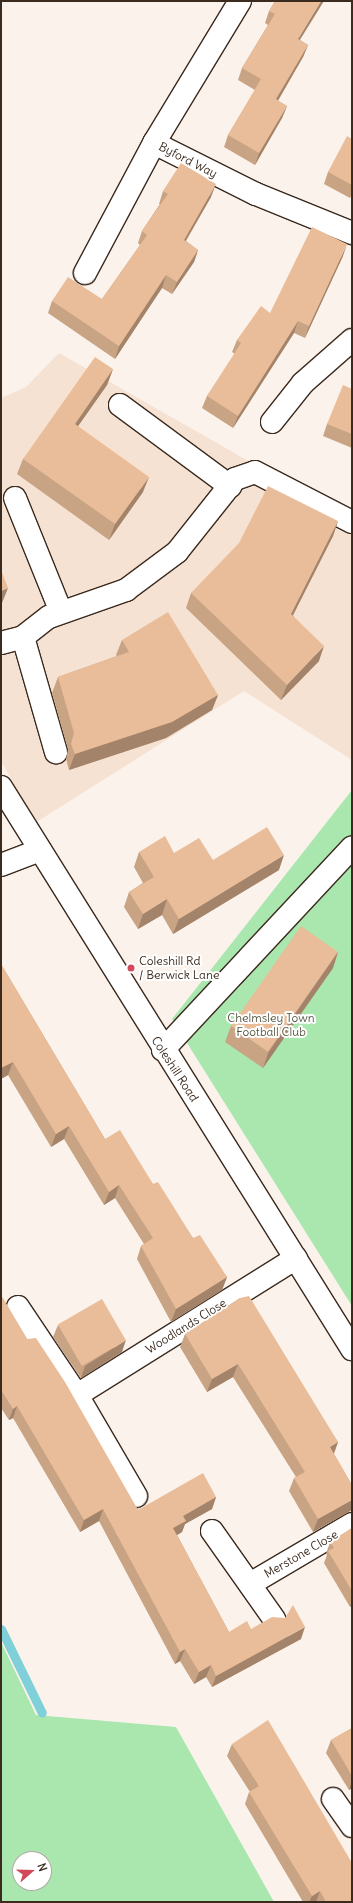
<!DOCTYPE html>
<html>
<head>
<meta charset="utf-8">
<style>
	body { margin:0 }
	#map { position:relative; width:353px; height:1903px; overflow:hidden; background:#fbf2eb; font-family:Delius,sans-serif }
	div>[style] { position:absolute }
	.built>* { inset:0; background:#f6e2d2 }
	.green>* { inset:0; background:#a9e7af }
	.stream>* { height:9px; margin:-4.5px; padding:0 4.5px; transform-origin:4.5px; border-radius:4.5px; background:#7fd0d8 }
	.roads { filter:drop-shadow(1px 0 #3b2a1e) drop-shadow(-1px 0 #3b2a1e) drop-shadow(0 1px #3b2a1e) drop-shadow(0 -1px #3b2a1e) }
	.minor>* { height:22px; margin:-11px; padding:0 11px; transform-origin:11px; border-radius:11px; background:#fff }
	.wall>* { inset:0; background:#c8a384 }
	.shaded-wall>* { inset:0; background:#a3846b }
	.building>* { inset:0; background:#e9bd99; transform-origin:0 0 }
	.dots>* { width:11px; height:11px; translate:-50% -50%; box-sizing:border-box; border:2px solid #fff; border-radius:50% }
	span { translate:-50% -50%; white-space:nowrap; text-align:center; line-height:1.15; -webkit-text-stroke:4px #fff; paint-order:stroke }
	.street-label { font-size:12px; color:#3b2a1e }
	.poi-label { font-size:12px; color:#3b2a1e }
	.left { translate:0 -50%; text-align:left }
	.park-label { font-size:12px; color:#565942 }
	.frame { position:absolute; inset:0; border:2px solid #3b2a1e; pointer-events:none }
	.north { position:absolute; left:12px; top:1851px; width:40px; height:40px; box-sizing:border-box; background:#fff; border:1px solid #b1aaa5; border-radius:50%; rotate:70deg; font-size:11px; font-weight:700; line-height:16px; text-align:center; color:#3b2a1e }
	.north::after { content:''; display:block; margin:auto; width:14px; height:18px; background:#d1495b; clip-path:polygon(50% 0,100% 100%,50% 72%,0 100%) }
</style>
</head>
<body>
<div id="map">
	<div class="built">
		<div style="clip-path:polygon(59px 353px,352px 520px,352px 760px,244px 691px,35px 823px,1px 761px,1px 398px,26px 387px)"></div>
	</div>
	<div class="green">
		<div style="clip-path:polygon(352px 790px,352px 1306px,172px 1019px)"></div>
		<div style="clip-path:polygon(evenodd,1px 1642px,36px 1715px,176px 1727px,274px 1902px,1px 1902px,1px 1642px,20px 1859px,44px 1859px,44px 1883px,20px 1883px,20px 1859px)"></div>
	</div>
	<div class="stream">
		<div style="left:1px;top:1629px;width:93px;rotate:64deg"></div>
	</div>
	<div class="roads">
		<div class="minor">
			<div style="left:240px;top:1px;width:166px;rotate:121.2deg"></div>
			<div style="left:154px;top:143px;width:114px;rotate:26.6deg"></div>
			<div style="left:256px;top:194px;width:104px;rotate:22.1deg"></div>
			<div style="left:85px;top:273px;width:147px;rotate:-62deg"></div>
			<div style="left:120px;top:405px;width:137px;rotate:36.4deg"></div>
			<div style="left:272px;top:422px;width:50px;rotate:-51.5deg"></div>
			<div style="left:303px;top:383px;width:65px;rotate:-41.3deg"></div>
			<div style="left:15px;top:498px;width:123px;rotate:68deg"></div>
			<div style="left:23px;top:637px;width:120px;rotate:74deg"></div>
			<div style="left:1px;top:643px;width:23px;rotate:-15deg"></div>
			<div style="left:23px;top:637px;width:33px;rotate:-38deg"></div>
			<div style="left:49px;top:617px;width:82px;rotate:-19.3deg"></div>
			<div style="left:126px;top:590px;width:64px;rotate:-36.7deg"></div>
			<div style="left:177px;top:552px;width:93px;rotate:-51.5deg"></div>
			<div style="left:235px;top:479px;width:21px;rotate:-19deg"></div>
			<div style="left:255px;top:472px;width:109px;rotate:27.3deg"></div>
			<div style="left:1px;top:787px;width:663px;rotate:58.01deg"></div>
			<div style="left:1px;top:865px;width:42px;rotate:-21deg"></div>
			<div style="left:163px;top:1050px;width:277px;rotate:-47deg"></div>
			<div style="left:18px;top:1307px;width:106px;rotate:56.2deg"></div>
			<div style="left:77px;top:1395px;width:117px;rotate:59.7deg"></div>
			<div style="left:77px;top:1395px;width:258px;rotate:-32deg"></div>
			<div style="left:212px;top:1531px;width:108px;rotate:54.8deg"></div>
			<div style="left:250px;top:1584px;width:118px;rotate:-30.5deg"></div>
			<div style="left:333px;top:1799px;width:33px;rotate:55deg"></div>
		</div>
	</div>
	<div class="wall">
		<div style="clip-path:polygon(275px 1px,300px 40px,308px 45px,303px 57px,278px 101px,287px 106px,282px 118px,255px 165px,224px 147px,228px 135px,255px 90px,238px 80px,242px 68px,268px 25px,265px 23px,269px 11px)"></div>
		<div style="clip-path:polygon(352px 139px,352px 194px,350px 198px,324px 184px,328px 172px)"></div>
		<div style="clip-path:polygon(163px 191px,211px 197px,186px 241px,198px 250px,194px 262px,172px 294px,162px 288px,115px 359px,48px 313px,52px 301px,102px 299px,140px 245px,138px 243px,142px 231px,160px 204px,159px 204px)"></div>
		<div style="clip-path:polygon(343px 256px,305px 338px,294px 333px,233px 428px,202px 408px,207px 396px,235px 354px,232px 352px,237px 340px)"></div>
		<div style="clip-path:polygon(113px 369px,107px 385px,78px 426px,143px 492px,109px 540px,17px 474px,23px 459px)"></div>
		<div style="clip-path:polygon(352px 389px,352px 448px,323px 436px,327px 424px)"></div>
		<div style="clip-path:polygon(338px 521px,333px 536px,293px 615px,319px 661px,281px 700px,186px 608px,191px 593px)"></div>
		<div style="clip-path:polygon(122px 640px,218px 695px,212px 710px,166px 738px,69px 770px,66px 759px,68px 749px,52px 693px,58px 677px,117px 656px,116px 655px)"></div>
		<div style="clip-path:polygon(139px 852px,174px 853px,213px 860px,279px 870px,173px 934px,162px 915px,138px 929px,124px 907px,129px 892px,143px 883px,134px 867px)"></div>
		<div style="clip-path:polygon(338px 952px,333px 968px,263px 1068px,225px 1042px,231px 1026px)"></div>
		<div style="clip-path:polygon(1px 964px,105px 1139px,153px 1184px,193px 1238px,227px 1277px,222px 1290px,171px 1322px,137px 1259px,141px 1246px,144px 1244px,115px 1198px,104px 1205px,64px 1139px,51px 1147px,8px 1075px,1px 1079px)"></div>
		<div style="clip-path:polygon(1px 1295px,27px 1339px,138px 1510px,216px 1497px,212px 1509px,185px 1524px,182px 1532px,177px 1535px,229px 1632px,251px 1629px,301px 1639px,212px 1687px,206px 1677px,194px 1684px,180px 1661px,175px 1664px,99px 1521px,80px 1532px,13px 1418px,9px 1420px,1px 1408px)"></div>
		<div style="clip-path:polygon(240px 1298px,338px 1442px,334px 1454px,352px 1485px,352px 1510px,313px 1532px,289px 1491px,294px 1478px,296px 1477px,233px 1377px,207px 1392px,180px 1347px,185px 1334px)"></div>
		<div style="clip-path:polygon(58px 1325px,122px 1352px,81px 1378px,53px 1337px)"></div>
		<div style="clip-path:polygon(352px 1528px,352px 1605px,350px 1607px,324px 1563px,327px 1555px,326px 1554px,330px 1542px)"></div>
		<div style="clip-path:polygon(352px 1728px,352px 1788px,349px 1790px,326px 1753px,331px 1740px)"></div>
		<div style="clip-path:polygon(232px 1744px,352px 1902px,303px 1902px,245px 1804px,249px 1792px,250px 1792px,227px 1756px)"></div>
	</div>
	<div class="shaded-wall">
		<div style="clip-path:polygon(321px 1px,324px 1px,293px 51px,298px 39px)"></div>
		<div style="clip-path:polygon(308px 45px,303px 57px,271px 112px,276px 99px)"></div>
		<div style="clip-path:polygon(287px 106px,282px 118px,255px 165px,259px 153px)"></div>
		<div style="clip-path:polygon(216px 184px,211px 197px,179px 252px,184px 240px)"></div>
		<div style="clip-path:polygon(347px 244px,343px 256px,305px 338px,309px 326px)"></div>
		<div style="clip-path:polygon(198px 250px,194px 262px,172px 294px,177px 282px)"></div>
		<div style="clip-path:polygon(166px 275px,162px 288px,115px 359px,119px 346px)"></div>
		<div style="clip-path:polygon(298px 321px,294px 333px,233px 428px,238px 416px)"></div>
		<div style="clip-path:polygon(113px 369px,107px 385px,69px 439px,75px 424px)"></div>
		<div style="clip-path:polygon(149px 477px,143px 492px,109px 540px,115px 524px)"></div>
		<div style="clip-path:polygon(338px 521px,333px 536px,286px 629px,291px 614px)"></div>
		<div style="clip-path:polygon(8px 588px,2px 603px,1px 603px,1px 591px)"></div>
		<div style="clip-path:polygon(324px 646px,319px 661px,281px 700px,287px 685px)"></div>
		<div style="clip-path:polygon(218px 695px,212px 710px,166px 738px,69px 770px,75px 754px)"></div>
		<div style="clip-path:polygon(284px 855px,279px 870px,173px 934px,179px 919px)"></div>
		<div style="clip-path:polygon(167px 899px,162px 915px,138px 929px,143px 914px)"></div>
		<div style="clip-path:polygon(338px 952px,333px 968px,263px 1068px,268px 1053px)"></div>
		<div style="clip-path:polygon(13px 1062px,8px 1075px,1px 1079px,1px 1068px)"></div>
		<div style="clip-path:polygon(69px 1126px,64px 1139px,51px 1147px,56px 1134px)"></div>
		<div style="clip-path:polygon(119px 1185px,115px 1198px,104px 1205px,109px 1192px)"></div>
		<div style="clip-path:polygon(227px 1277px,222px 1290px,171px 1322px,176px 1309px)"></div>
		<div style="clip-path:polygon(126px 1340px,122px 1352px,81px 1378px,85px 1366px)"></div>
		<div style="clip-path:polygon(238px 1364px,233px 1377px,207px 1392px,212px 1379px)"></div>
		<div style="clip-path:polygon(17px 1406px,13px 1418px,9px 1420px,13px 1409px)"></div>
		<div style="clip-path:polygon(338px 1442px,333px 1455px,330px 1447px)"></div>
		<div style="clip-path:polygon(216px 1497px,212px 1509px,185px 1524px,182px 1532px,169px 1540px,173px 1528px,183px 1516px)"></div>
		<div style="clip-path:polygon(352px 1500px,352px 1510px,313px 1532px,318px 1519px)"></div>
		<div style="clip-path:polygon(103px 1509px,99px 1521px,80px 1532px,84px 1520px)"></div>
		<div style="clip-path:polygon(352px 1600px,352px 1605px,350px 1607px)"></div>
		<div style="clip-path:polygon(305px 1627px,301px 1639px,212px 1687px,216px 1676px)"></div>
		<div style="clip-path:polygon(185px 1649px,180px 1661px,175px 1664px,180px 1652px)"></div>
		<div style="clip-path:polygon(211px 1665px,206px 1677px,194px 1684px,199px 1672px)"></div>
		<div style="clip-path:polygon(352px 1781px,352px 1788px,349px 1790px)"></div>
		<div style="clip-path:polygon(320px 1891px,316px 1902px,309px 1902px,312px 1896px)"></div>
	</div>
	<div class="building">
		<div style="clip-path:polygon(275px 1px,321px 1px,298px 39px,308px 45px,276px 99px,287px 106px,259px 153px,228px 135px,261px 79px,242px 68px,275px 14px,269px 11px)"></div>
		<div style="clip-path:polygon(347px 136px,352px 139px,352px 185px,328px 172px)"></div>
		<div style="clip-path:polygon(181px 163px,216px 184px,184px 240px,198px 250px,177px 282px,166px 275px,119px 346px,52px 301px,68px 277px,102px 299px,147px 235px,142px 231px,168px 194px,163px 191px)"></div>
		<div style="clip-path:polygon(312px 227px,347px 244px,309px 326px,298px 321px,238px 416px,207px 396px,241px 343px,237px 340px,261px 306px,270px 313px)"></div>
		<div style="clip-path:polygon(95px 357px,113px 369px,75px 424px,149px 477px,115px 524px,23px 459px)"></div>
		<div style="clip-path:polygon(343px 385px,352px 389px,352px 434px,327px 424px)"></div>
		<div style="clip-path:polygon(268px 486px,338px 521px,291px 614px,324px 646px,287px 685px,191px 593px,239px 543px)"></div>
		<div style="clip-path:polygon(1px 570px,8px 588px,1px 591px)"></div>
		<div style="clip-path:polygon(168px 612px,218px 695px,172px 722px,75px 754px,71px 744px,74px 733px,58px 677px,129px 652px,122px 640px)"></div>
		<div style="clip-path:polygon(267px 827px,284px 855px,179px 919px,167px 899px,143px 914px,129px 892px,154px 877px,139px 852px,165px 836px,174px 853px,199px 838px,213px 860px)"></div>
		<div style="left:301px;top:926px;width:45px;height:122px;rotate:35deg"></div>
		<div style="clip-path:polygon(1px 964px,105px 1139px,120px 1130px,153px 1184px,158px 1182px,193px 1238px,200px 1235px,227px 1277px,176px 1309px,141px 1246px,153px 1238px,119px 1185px,109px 1192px,69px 1126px,56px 1134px,13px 1062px,1px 1068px)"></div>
		<div style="clip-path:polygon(1px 1295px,27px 1339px,36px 1338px,65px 1382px,138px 1510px,203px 1473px,216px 1497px,183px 1516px,186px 1521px,173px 1528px,229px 1632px,247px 1621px,251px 1629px,272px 1617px,285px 1618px,293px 1605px,305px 1627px,216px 1676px,211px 1665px,199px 1672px,185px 1649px,180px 1652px,103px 1509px,84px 1520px,17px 1406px,13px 1409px,1px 1390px)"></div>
		<div style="clip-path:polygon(249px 1296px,338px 1442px,330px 1447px,352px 1485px,352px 1500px,318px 1519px,294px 1478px,305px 1472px,238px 1364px,212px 1379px,185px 1334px,240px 1298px)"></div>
		<div style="left:102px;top:1299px;width:48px;height:51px;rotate:60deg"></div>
		<div style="clip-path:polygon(352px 1528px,352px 1591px,328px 1551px,334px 1548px,330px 1542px)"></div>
		<div style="clip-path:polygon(268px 1720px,352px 1863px,352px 1879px,351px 1879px,352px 1902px,326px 1902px,320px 1891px,312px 1896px,249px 1792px,259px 1786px,232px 1744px)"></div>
		<div style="clip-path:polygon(352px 1728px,352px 1776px,331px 1740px)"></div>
	</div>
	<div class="dots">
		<div style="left:131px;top:968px;background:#d1495b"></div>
	</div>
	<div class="street-label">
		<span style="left:188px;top:160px;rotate:27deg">Byford Way</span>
		<span style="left:175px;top:1069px;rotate:57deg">Coleshill Road</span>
		<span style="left:186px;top:1326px;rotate:-32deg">Woodlands Close</span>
		<span style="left:301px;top:1554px;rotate:-30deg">Merstone Close</span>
	</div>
	<div class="poi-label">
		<span class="left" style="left:139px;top:968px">Coleshill Rd<br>/ Berwick Lane</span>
	</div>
	<div class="park-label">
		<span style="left:271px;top:1025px">Chelmsley Town<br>Football Club</span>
	</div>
	<div class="frame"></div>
	<div class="north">N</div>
</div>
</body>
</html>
